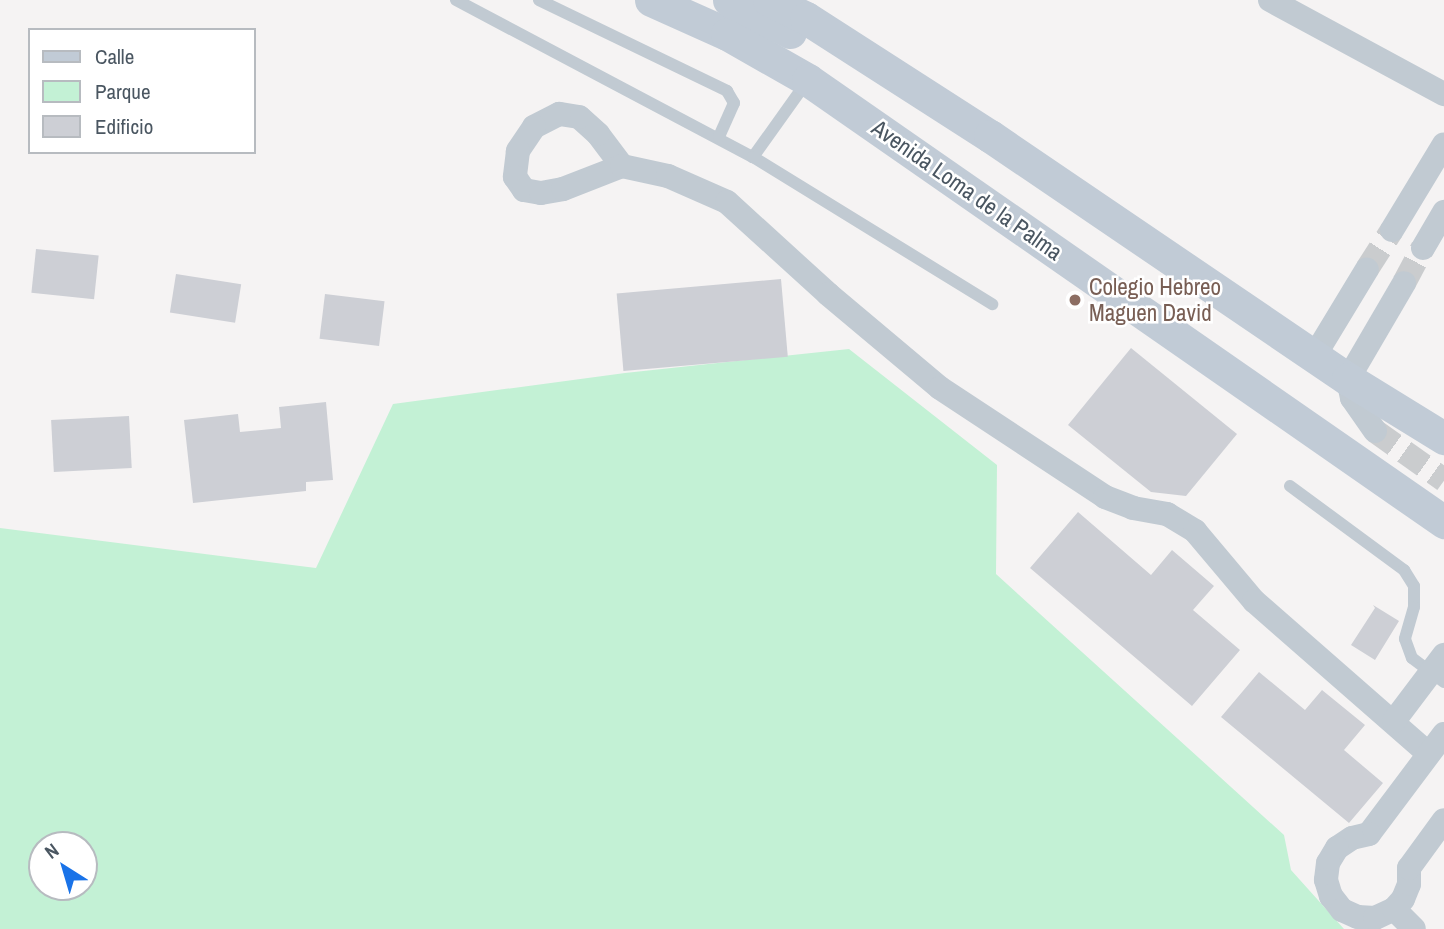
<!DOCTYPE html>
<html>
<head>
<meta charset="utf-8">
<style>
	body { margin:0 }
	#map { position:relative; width:1444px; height:929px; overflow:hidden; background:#f5f3f3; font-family:"Archivo Narrow",sans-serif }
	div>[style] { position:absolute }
	.green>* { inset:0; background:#c3f1d5 }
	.building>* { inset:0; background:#cdcfd5; transform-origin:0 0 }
	.minor-tunnel>* { height:24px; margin-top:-12px; transform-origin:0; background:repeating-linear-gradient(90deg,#caccce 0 24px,transparent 0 36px) }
	.service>* { height:12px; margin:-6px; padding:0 6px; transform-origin:6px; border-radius:6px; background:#c1cad2 }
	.minor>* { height:24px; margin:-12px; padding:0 12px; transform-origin:12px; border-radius:12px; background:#c1cad2 }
	.secondary>* { height:33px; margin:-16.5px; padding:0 16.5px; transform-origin:16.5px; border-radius:16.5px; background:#c1cbd6 }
	.dots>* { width:19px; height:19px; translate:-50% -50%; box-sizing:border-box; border:4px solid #fff; border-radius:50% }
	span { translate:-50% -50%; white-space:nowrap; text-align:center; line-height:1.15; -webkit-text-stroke:5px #fff; paint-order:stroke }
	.street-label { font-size:23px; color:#4a5661 }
	.education-label { font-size:23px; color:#785e54 }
	.left { translate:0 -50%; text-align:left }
	.legend { position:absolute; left:28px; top:28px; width:228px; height:126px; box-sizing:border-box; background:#fff; border:2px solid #b7bbc0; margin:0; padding:9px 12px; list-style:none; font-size:21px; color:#4a5661 }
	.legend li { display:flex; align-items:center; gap:14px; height:35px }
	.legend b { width:35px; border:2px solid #b7bbc0 }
	.north { position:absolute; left:28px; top:831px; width:70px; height:70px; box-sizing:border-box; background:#fff; border:2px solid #b7bbc0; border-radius:50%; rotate:323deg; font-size:19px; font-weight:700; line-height:28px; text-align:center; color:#4a5661 }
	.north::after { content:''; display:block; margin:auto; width:24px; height:32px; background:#1a73e8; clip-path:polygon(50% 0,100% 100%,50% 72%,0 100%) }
</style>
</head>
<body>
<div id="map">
	<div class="green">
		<div style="clip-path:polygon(evenodd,849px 349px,997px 465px,996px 574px,1284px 835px,1291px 870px,1344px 929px,0 929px,0 528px,316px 568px,393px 404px,625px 373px,849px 349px,42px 845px,84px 845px,84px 887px,42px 887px,42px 845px)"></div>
	</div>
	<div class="building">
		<div style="left:36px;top:249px;width:63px;height:44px;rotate:6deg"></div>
		<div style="left:176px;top:274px;width:66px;height:39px;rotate:9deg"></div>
		<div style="left:781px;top:279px;width:78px;height:165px;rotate:85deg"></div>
		<div style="left:325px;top:294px;width:60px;height:45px;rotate:7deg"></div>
		<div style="clip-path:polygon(1131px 348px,1237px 434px,1186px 496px,1151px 492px,1068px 425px)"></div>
		<div style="clip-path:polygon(326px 402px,333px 480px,306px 482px,306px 491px,193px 503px,184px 420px,238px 414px,240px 432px,281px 428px,279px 407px)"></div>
		<div style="left:129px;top:416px;width:52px;height:78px;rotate:87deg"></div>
		<div style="clip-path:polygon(1078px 512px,1151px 575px,1172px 550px,1214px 586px,1193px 610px,1240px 650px,1192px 706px,1030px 568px)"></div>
		<div style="clip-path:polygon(1373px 605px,1399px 621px,1375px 660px,1351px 645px,1375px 608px)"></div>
		<div style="clip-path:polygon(1259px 672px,1305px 710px,1322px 690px,1365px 725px,1344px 750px,1383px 783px,1349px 823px,1221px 717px)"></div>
	</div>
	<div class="minor-tunnel">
		<div style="left:1367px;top:269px;width:46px;rotate:-57.3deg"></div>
		<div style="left:1404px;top:283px;width:40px;rotate:-62deg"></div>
		<div style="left:1375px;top:431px;width:85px;rotate:35.4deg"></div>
	</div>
	<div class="service">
		<div style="left:456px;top:0;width:336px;rotate:27.9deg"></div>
		<div style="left:539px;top:0;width:209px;rotate:25.8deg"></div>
		<div style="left:727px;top:91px;width:14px;rotate:60deg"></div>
		<div style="left:734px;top:103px;width:37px;rotate:114deg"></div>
		<div style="left:808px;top:80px;width:95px;rotate:125.5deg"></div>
		<div style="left:753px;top:157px;width:281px;rotate:31.6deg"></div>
		<div style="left:1290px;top:486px;width:142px;rotate:36.4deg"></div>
		<div style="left:1404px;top:570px;width:19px;rotate:58deg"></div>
		<div style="left:1414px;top:586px;width:21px;rotate:90deg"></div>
		<div style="left:1414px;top:607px;width:33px;rotate:106deg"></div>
		<div style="left:1405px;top:639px;width:20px;rotate:70deg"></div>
		<div style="left:1412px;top:658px;width:40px;rotate:37deg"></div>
	</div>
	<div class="minor">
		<div style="left:1270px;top:0;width:198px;rotate:28.4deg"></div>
		<div style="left:622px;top:166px;width:40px;rotate:-127deg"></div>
		<div style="left:598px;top:134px;width:25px;rotate:-138deg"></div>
		<div style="left:579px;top:117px;width:20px;rotate:-171deg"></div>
		<div style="left:559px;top:114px;width:28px;rotate:153deg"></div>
		<div style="left:534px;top:127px;width:29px;rotate:124deg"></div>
		<div style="left:518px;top:151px;width:26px;rotate:97deg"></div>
		<div style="left:515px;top:177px;width:16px;rotate:55deg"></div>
		<div style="left:524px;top:190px;width:17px;rotate:10deg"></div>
		<div style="left:541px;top:193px;width:22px;rotate:-10deg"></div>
		<div style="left:563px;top:189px;width:63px;rotate:-21.3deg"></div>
		<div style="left:622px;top:166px;width:47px;rotate:12.3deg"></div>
		<div style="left:668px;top:176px;width:64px;rotate:23.8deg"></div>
		<div style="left:727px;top:202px;width:137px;rotate:42.3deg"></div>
		<div style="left:828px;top:294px;width:146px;rotate:40deg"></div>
		<div style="left:940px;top:388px;width:198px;rotate:33.4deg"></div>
		<div style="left:1105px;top:497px;width:30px;rotate:21deg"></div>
		<div style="left:1133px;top:508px;width:35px;rotate:10deg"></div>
		<div style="left:1167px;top:514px;width:33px;rotate:31deg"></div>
		<div style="left:1195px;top:531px;width:92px;rotate:49.9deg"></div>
		<div style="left:1254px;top:601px;width:232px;rotate:41.2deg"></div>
		<div style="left:1392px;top:230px;width:100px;rotate:-58.8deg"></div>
		<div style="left:1423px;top:248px;width:42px;rotate:-59.7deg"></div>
		<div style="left:1315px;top:355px;width:100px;rotate:-58.8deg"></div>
		<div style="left:1375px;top:431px;width:40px;rotate:-124.9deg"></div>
		<div style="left:1352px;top:398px;width:19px;rotate:-102deg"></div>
		<div style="left:1348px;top:379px;width:111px;rotate:-59.7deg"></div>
		<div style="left:1394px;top:721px;width:83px;rotate:-52.9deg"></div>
		<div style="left:1444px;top:734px;width:125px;rotate:126.9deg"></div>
		<div style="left:1369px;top:834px;width:17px;rotate:167deg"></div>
		<div style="left:1352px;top:838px;width:18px;rotate:146deg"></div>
		<div style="left:1337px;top:848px;width:17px;rotate:121deg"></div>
		<div style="left:1328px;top:863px;width:17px;rotate:97deg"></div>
		<div style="left:1326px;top:880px;width:17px;rotate:73deg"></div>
		<div style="left:1331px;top:896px;width:18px;rotate:52deg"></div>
		<div style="left:1342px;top:910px;width:17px;rotate:24deg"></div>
		<div style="left:1358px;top:917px;width:17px;rotate:3deg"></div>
		<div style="left:1375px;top:918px;width:21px;rotate:-25deg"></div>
		<div style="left:1394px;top:909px;width:13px;rotate:-48deg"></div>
		<div style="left:1403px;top:899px;width:16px;rotate:-68deg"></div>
		<div style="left:1409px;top:884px;width:16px;rotate:-90deg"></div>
		<div style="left:1409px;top:868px;width:59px;rotate:-53.9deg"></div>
		<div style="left:1394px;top:909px;width:28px;rotate:45deg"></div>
	</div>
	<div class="secondary">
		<div style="left:651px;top:0;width:83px;rotate:24.1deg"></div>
		<div style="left:727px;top:34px;width:93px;rotate:29.6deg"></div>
		<div style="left:808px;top:80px;width:775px;rotate:34.8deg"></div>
		<div style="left:729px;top:0;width:69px;rotate:27.7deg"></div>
		<div style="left:769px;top:0;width:41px;rotate:25.9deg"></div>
		<div style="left:806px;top:18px;width:219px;rotate:32.7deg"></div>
		<div style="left:990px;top:136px;width:433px;rotate:34.2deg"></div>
		<div style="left:1348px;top:379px;width:113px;rotate:31.6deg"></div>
	</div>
	<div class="dots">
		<div style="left:1075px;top:300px;background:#8d6e63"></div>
	</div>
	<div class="street-label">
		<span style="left:967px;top:190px;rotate:35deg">Avenida Loma de la Palma</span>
	</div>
	<div class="education-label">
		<span class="left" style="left:1089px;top:300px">Colegio Hebreo<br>Maguen David</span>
	</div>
	<ul class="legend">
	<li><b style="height:9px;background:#c1cbd6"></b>Calle</li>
	<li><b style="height:19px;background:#c3f1d5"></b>Parque</li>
	<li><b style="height:19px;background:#cdcfd5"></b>Edificio</li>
	</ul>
	<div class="north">N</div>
</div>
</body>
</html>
